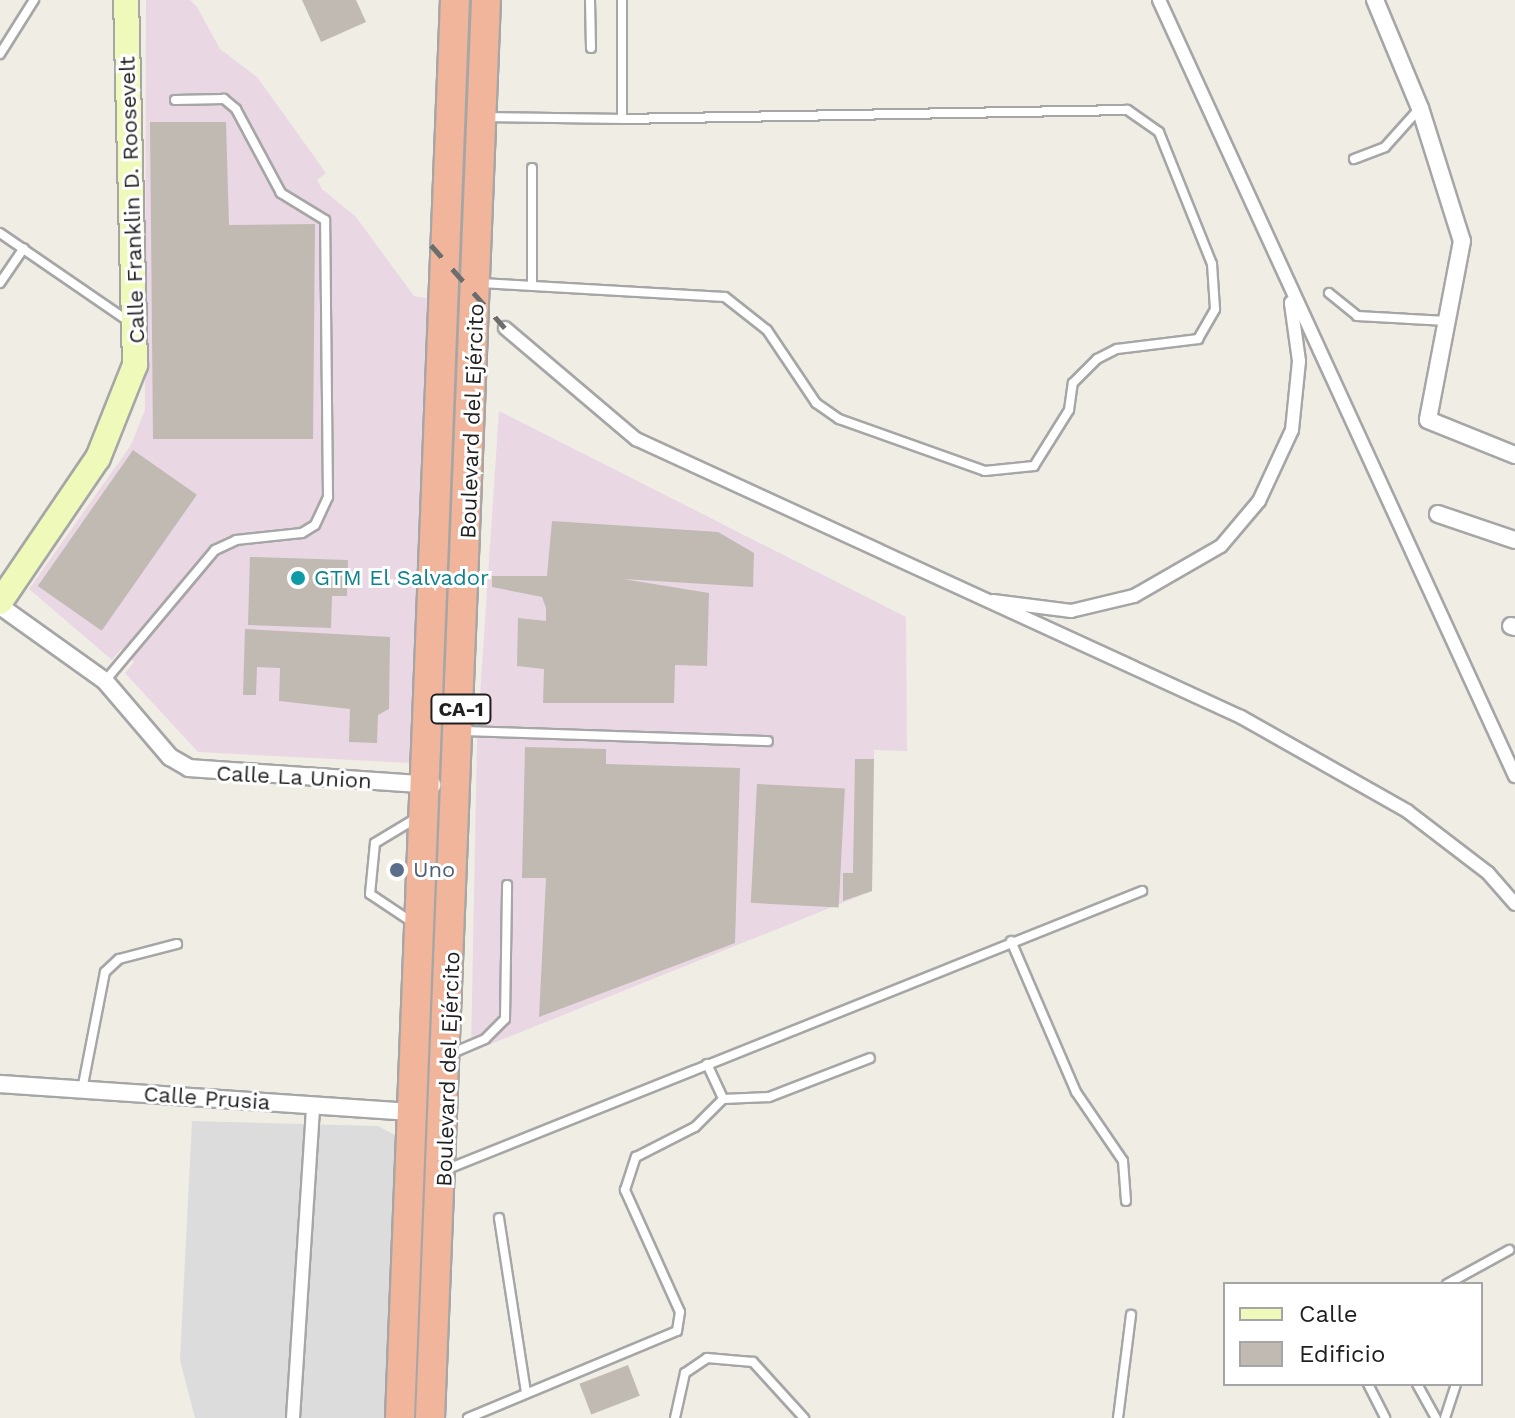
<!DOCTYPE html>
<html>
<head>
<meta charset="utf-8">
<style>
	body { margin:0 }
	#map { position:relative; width:1515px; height:1418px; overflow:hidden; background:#f0ede5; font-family:"Work Sans",sans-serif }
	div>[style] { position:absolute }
	.residential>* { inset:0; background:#dddcdc }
	.industrial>* { inset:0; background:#e9d7e4 }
	.building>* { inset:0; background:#c0bab2; transform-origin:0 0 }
	.roads { filter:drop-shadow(2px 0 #a6a6a6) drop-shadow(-2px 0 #a6a6a6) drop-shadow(0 2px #a6a6a6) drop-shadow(0 -2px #a6a6a6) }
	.service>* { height:8px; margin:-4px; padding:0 4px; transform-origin:4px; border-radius:4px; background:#fff }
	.pedestrian>* { height:12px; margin:-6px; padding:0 6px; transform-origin:6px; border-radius:6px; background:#fff }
	.minor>* { height:16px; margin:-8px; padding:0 8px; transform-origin:8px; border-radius:8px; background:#fff }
	.secondary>* { height:24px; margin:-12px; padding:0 12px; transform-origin:12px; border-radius:12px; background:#eff9ba }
	.trunk>* { height:28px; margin:-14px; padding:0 14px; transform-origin:14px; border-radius:14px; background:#f0b59a }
	.rail>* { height:5px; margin-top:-2.5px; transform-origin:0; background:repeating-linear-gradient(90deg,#6d6d6d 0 16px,transparent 0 32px) }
	.dots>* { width:22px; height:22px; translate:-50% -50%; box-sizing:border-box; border:4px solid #fff; border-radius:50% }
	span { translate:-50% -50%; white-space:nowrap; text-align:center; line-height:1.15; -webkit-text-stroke:6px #fff; paint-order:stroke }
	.shield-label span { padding:2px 6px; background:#fff; border:2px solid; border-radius:6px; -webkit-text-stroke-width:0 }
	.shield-label { font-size:20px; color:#1f1f1f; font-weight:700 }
	.street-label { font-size:22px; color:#1f1f1f }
	.culture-label { font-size:22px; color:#0d838f }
	.left { translate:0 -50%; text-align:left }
	.service-label { font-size:22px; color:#4e5e75 }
	.legend { position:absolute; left:1223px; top:1282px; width:260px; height:104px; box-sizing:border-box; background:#fff; border:2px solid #a5a5a5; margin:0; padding:10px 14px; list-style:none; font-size:24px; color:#1f1f1f }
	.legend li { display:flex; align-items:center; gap:16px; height:40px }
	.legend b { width:40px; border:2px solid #a5a5a5 }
</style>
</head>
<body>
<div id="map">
	<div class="residential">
		<div style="clip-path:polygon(192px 1121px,378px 1126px,395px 1135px,403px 1149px,387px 1418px,195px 1418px,180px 1360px)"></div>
	</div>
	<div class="industrial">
		<div style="clip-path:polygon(146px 0,190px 0,197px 7px,220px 49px,257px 77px,326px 173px,317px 180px,322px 189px,356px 217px,414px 296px,430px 299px,412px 763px,198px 752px,125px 673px,134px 662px,121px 649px,112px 660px,29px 589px,131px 445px,145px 410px)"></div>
		<div style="clip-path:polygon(499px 411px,906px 617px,907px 751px,874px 750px,872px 891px,471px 1052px,477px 741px)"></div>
	</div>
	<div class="building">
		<div style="clip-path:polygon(302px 0,356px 0,366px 22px,321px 42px)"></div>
		<div style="clip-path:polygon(150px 122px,226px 122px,229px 225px,315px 224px,313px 439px,153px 439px)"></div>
		<div style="left:133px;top:450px;width:78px;height:166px;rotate:35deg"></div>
		<div style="clip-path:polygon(552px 521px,718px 532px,754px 553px,753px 587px,623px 579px,709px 593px,707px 666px,675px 665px,674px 703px,543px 703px,544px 669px,517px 666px,518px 618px,546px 621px,546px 608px,542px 597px,492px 587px,492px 576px,547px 576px)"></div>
		<div style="clip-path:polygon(250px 557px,348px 560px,347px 596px,332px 596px,331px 628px,248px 625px)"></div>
		<div style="clip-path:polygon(245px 629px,390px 637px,389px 709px,378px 715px,377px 743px,349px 742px,350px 709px,279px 701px,280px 668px,257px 667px,256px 695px,243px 695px)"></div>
		<div style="clip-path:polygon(525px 747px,606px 749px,606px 764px,740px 768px,735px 943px,539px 1017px,546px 878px,522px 878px)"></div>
		<div style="clip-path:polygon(855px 759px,874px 759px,872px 891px,843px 901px,843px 873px,853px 873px)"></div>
		<div style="left:757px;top:784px;width:88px;height:119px;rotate:3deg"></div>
		<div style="left:628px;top:1365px;width:33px;height:52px;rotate:69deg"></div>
	</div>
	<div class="roads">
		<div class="service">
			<div style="left:590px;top:0;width:48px;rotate:88.8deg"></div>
			<div style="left:0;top:54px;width:64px;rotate:-57.8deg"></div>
			<div style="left:487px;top:117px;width:135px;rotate:0.8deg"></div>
			<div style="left:622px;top:119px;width:119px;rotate:-90deg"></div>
			<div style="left:1354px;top:159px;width:33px;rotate:-21deg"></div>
			<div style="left:1385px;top:147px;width:52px;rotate:-48.1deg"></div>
			<div style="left:0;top:233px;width:159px;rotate:34.5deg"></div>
			<div style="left:0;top:283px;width:42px;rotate:-55.6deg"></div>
			<div style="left:481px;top:283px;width:244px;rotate:3.3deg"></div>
			<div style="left:725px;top:297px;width:53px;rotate:38.2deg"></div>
			<div style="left:767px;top:330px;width:88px;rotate:56.1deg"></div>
			<div style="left:816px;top:403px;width:28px;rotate:35deg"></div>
			<div style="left:839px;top:419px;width:155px;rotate:19.6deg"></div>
			<div style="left:985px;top:471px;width:49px;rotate:-5.8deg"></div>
			<div style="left:1034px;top:466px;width:66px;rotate:-58deg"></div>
			<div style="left:1069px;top:410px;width:27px;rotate:-82deg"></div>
			<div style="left:1073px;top:383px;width:34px;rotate:-45deg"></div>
			<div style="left:1097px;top:359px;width:22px;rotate:-27deg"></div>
			<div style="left:1117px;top:349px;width:82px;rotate:-7deg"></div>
			<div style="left:1198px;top:339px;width:34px;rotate:-60deg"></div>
			<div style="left:1215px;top:309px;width:45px;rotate:-93.8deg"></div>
			<div style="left:1212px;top:264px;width:142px;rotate:-111.9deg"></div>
			<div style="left:1159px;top:132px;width:39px;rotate:-145deg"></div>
			<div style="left:1127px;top:110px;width:505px;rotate:178.98deg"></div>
			<div style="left:532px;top:286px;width:118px;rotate:-90deg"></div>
			<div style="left:1329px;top:293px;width:36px;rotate:39deg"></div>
			<div style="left:1357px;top:316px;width:90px;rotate:3.2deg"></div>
			<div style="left:105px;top:681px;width:171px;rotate:-50deg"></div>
			<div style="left:215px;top:550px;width:23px;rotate:-25deg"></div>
			<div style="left:236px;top:540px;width:66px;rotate:-6.1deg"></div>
			<div style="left:302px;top:533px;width:15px;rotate:-32deg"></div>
			<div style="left:315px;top:525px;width:31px;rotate:-65deg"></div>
			<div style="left:328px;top:497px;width:277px;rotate:-90.6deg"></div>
			<div style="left:325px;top:220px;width:52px;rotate:-148.5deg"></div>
			<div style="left:281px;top:193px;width:95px;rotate:-118.2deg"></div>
			<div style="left:236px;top:109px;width:16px;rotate:-140deg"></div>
			<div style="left:224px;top:99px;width:49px;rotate:178.8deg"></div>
			<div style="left:461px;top:731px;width:307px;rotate:1.9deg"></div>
			<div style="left:412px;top:922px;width:50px;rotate:-146.3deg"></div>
			<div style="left:370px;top:894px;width:51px;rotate:-84.4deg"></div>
			<div style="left:375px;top:843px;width:47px;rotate:-31deg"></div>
			<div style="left:1011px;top:941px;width:164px;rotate:66.7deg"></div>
			<div style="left:1076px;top:1092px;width:83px;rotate:55.7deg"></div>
			<div style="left:1123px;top:1161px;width:40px;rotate:85.7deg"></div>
			<div style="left:450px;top:1054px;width:38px;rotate:-23deg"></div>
			<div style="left:485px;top:1039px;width:28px;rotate:-45deg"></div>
			<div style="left:505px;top:1019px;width:134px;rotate:-89.1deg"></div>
			<div style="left:707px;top:1064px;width:38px;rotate:65deg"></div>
			<div style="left:82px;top:1090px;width:120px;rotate:-79deg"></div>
			<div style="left:105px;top:972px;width:19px;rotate:-43deg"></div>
			<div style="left:119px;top:959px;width:60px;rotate:-14.5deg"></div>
			<div style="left:445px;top:1170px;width:751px;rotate:-21.82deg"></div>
			<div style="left:499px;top:1218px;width:176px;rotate:81.2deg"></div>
			<div style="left:1447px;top:1284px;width:71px;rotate:-28.7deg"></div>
			<div style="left:1368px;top:1384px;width:38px;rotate:63deg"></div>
			<div style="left:1417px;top:1384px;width:39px;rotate:61deg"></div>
			<div style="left:468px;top:1418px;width:226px;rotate:-22.6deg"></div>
			<div style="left:677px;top:1331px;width:19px;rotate:-81deg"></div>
			<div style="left:680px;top:1312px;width:134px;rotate:-114.3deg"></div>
			<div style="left:625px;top:1190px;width:35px;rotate:-72deg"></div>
			<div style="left:636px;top:1157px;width:66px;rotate:-27deg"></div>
			<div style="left:695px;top:1127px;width:40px;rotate:-45deg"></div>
			<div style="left:723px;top:1099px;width:46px;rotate:-2.5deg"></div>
			<div style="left:769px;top:1097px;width:108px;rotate:-21.1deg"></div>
			<div style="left:675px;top:1418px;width:46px;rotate:-77.5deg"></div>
			<div style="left:685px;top:1373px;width:27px;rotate:-34deg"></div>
			<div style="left:707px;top:1358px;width:46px;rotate:5deg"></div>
			<div style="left:753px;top:1362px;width:76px;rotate:47.7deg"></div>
			<div style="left:1118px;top:1418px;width:104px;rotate:-82.8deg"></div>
			<div style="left:1445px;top:1418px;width:36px;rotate:-72deg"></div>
		</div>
		<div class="pedestrian">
			<div style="left:1159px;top:0;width:854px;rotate:65.36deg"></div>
			<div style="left:505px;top:328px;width:172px;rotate:40.3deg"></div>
			<div style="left:636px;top:439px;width:666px;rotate:24.68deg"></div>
			<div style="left:1241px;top:717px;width:191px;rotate:29.5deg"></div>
			<div style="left:1407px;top:811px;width:102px;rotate:37.4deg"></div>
			<div style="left:1488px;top:873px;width:41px;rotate:48.9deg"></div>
			<div style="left:993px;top:601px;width:79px;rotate:7.3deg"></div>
			<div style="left:1071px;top:611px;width:65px;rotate:-13.4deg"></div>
			<div style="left:1134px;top:596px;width:100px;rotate:-29.9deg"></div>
			<div style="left:1221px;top:546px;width:59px;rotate:-49.8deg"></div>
			<div style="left:1259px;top:501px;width:78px;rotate:-65.1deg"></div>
			<div style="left:1292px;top:430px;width:69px;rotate:-84.2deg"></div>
			<div style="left:1299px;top:361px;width:59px;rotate:-97.9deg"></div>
			<div style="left:293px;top:1418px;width:314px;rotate:-86.3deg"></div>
		</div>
		<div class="minor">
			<div style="left:1375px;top:0;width:117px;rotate:67.4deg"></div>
			<div style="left:1420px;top:108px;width:139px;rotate:72.5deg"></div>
			<div style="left:1462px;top:241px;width:182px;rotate:100.8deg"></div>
			<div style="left:1428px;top:420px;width:94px;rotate:21.9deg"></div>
			<div style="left:1438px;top:514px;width:81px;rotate:18.7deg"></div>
			<div style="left:0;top:606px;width:129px;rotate:35.5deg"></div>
			<div style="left:105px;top:681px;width:100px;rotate:49.5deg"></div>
			<div style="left:170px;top:757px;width:22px;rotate:30deg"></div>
			<div style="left:189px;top:768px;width:244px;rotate:4deg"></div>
			<div style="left:1511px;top:626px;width:4px;rotate:14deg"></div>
			<div style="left:0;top:1084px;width:415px;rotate:3.9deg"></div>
		</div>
		<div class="secondary">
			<div style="left:0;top:602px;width:174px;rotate:-55.8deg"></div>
			<div style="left:98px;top:458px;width:100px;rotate:-68.3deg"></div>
			<div style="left:135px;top:365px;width:365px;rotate:-91.4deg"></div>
		</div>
		<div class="trunk">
			<div style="left:400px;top:1418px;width:1419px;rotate:-87.78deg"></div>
			<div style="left:430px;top:1418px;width:1419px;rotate:-87.74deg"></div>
		</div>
	</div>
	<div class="rail">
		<div style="left:431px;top:245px;width:111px;rotate:48.3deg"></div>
	</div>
	<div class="dots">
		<div style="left:298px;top:578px;background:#0f9aa8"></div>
		<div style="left:397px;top:870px;background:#5c6f8a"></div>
	</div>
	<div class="shield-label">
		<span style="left:461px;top:709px">CA-1</span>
	</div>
	<div class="street-label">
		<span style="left:132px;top:200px;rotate:-92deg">Calle Franklin D. Roosevelt</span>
		<span style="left:472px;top:421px;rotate:-88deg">Boulevard del Ejército</span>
		<span style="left:294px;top:777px;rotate:3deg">Calle La Union</span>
		<span style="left:448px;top:1069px;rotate:-88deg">Boulevard del Ejército</span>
		<span style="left:207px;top:1098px;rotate:4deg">Calle Prusia</span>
	</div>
	<div class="culture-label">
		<span class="left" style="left:314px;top:578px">GTM El Salvador</span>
	</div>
	<div class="service-label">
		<span class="left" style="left:413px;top:870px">Uno</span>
	</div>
	<ul class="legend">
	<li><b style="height:10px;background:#eff9ba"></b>Calle</li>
	<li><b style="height:22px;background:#c0bab2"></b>Edificio</li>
	</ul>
</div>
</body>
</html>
